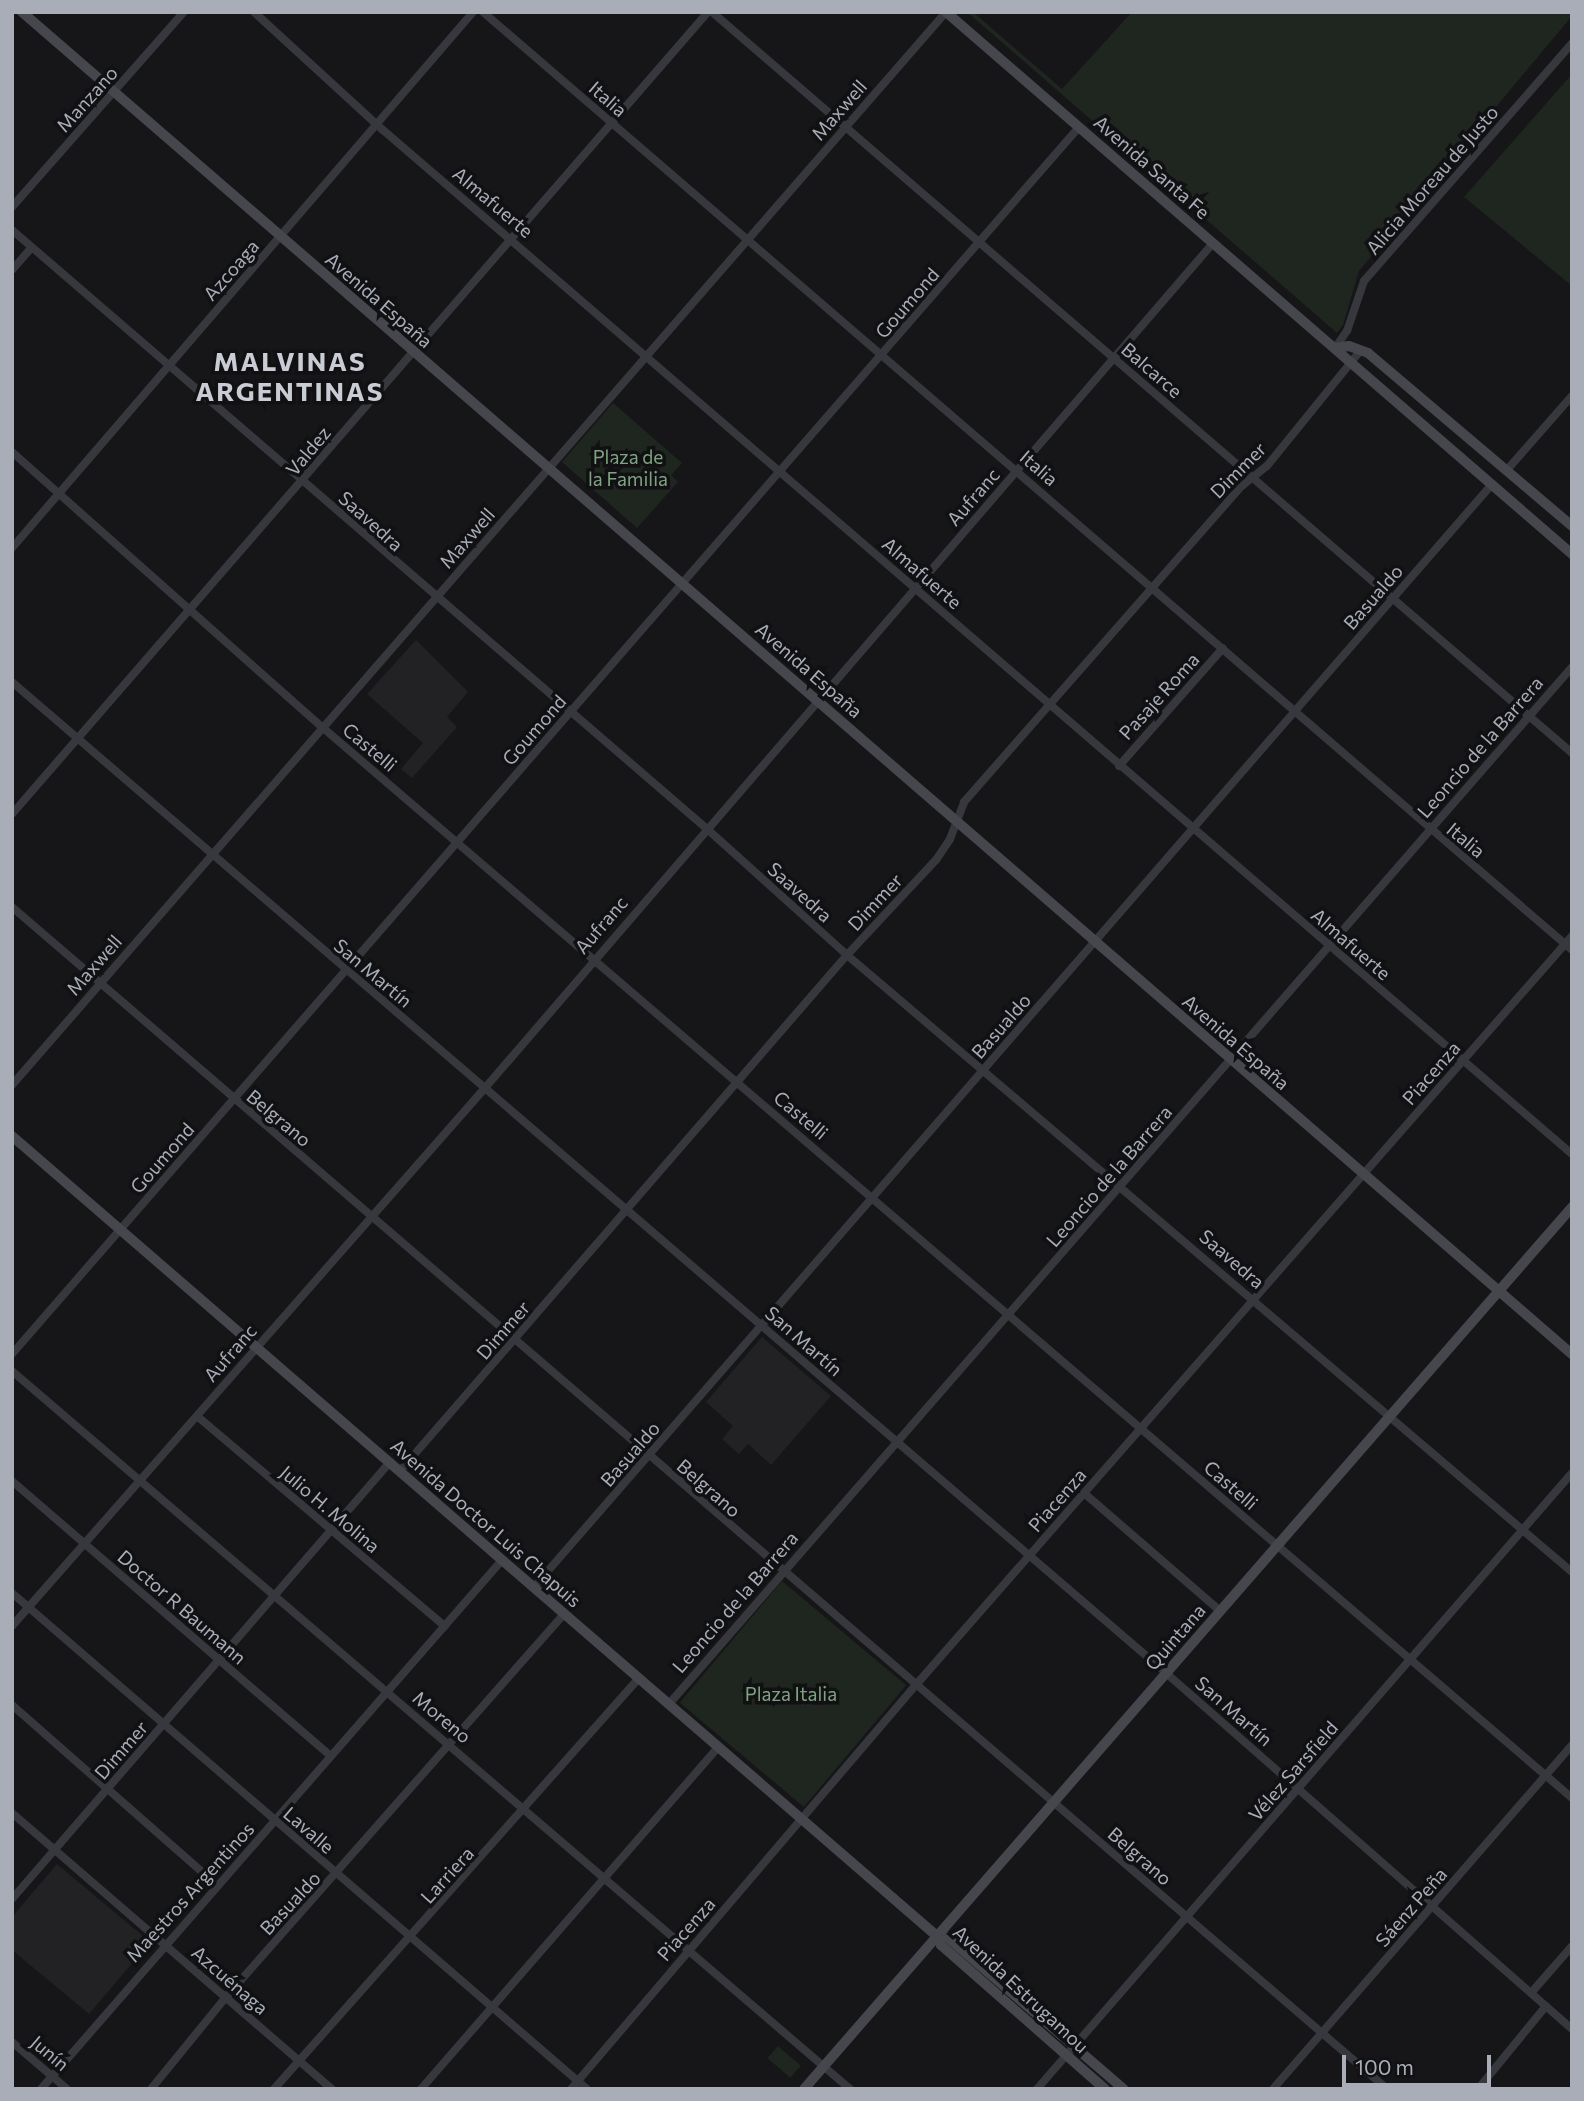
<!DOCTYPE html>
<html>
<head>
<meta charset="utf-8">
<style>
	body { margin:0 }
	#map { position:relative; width:1584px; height:2101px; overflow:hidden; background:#161618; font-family:Commissioner,sans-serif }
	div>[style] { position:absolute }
	.built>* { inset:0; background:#222225 }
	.green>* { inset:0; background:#1e261f; transform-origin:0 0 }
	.street>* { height:8px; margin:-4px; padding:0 4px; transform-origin:4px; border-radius:4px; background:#37383d }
	.secondary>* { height:10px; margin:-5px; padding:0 5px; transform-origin:5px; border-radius:5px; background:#45474d }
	span { translate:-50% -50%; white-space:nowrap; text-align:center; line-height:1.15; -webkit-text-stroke:7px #111113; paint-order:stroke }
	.street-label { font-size:19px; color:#a8adb8 }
	.park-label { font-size:19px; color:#7fa381 }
	.district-label { font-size:26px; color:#c9ccd4; font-weight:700; letter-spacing:2px }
	.frame { position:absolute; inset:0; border:14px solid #a8adb8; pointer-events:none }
	.scale { position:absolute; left:1342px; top:2055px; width:149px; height:32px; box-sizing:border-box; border:4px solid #a8adb8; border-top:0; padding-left:9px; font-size:21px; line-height:24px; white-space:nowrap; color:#a8adb8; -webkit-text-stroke:5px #111113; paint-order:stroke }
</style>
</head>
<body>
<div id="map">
	<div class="built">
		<div style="clip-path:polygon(416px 640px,468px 692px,447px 717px,457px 727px,412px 778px,401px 769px,423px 743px,367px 694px)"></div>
		<div style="clip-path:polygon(762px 1337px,831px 1396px,771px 1465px,748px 1444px,739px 1454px,722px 1439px,733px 1426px,706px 1402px)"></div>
		<div style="clip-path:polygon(57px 1864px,150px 1942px,89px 2014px,12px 1950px,12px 1917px)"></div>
	</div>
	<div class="green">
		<div style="clip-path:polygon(967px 12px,973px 12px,1062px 89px,1132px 12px,1572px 12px,1572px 16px,1359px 271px,1343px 325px,1337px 333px)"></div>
		<div style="clip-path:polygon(1572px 74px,1572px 286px,1464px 197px)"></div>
		<div style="clip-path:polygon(613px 403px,682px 463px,671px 475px,678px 482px,637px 528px,562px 462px)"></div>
		<div style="left:782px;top:1581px;width:162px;height:159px;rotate:40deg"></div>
		<div style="left:778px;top:2046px;width:30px;height:16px;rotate:41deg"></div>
	</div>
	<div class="street">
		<div style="left:254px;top:12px;width:175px;rotate:42.5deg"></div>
		<div style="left:383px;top:130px;width:1569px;rotate:40.74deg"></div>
		<div style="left:483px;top:12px;width:1437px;rotate:40.74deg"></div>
		<div style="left:712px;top:12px;width:1135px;rotate:40.75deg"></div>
		<div style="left:12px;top:207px;width:260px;rotate:-48.6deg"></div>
		<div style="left:12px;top:230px;width:916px;rotate:40.75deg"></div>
		<div style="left:706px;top:828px;width:190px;rotate:42deg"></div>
		<div style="left:847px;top:955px;width:952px;rotate:40.4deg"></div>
		<div style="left:12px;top:270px;width:30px;rotate:-49deg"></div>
		<div style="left:1335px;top:348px;width:21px;rotate:-55deg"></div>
		<div style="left:1347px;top:331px;width:53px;rotate:-71.2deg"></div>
		<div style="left:1364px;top:281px;width:316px;rotate:-48.8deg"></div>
		<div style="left:12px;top:452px;width:414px;rotate:41.6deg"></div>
		<div style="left:322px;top:727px;width:1646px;rotate:40.59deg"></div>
		<div style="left:1506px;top:471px;width:100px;rotate:-48.7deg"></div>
		<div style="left:12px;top:548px;width:707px;rotate:-49.3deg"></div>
		<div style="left:12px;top:682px;width:1521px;rotate:40.65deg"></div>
		<div style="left:1166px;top:1673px;width:540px;rotate:41.25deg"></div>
		<div style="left:1119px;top:766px;width:157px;rotate:-48.6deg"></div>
		<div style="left:12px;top:814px;width:1062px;rotate:-49.05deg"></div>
		<div style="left:12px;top:907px;width:1813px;rotate:40.68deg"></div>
		<div style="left:12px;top:1085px;width:1423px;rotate:-48.96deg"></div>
		<div style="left:12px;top:1354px;width:1626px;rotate:-48.99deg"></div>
		<div style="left:12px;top:1371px;width:1104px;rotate:40.59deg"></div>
		<div style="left:197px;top:1416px;width:325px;rotate:40.3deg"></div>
		<div style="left:400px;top:1471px;width:683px;rotate:-49.1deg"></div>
		<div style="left:847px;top:955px;width:130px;rotate:-46.9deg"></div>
		<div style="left:936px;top:860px;width:25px;rotate:-56deg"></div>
		<div style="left:950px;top:839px;width:40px;rotate:-69deg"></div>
		<div style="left:964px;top:802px;width:421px;rotate:-48.7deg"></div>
		<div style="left:1242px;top:486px;width:32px;rotate:-39deg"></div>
		<div style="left:1267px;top:466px;width:149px;rotate:-51deg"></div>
		<div style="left:12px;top:1481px;width:421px;rotate:40.8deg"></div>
		<div style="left:1084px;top:1493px;width:180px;rotate:40.9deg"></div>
		<div style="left:534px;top:1587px;width:1461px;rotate:-49.02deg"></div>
		<div style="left:12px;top:1593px;width:759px;rotate:40.78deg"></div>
		<div style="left:12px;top:1626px;width:716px;rotate:-48.68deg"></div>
		<div style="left:485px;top:1088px;width:1115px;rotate:-49.25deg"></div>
		<div style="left:669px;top:1704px;width:1375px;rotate:-48.95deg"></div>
		<div style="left:12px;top:1705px;width:274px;rotate:41.3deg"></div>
		<div style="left:12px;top:1813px;width:423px;rotate:40.8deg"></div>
		<div style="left:12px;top:1899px;width:578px;rotate:-49.14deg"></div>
		<div style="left:1531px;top:1993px;width:62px;rotate:-48.9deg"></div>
		<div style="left:12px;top:2042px;width:72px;rotate:40.5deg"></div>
		<div style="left:41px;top:2089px;width:702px;rotate:-48.93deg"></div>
		<div style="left:151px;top:2089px;width:119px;rotate:-50.8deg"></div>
		<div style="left:226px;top:1997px;width:511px;rotate:-48.57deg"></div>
		<div style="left:274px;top:2089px;width:550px;rotate:-48.39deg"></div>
		<div style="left:421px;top:2089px;width:453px;rotate:-49deg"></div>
		<div style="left:571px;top:2089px;width:530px;rotate:-49.52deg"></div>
		<div style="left:915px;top:1686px;width:997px;rotate:-48.78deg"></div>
		<div style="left:1037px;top:2089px;width:816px;rotate:-49.03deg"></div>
		<div style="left:1273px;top:2089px;width:456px;rotate:-49deg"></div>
		<div style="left:1478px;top:2089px;width:107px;rotate:-50.7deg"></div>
	</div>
	<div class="secondary">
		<div style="left:22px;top:12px;width:2050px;rotate:40.89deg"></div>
		<div style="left:946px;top:12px;width:828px;rotate:40.89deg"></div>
		<div style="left:1335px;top:348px;width:14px;rotate:-8deg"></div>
		<div style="left:1349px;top:346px;width:20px;rotate:20deg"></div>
		<div style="left:1368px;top:353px;width:267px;rotate:40.3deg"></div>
		<div style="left:12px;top:1136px;width:1223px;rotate:40.86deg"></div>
		<div style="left:937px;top:1936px;width:10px;rotate:66deg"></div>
		<div style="left:941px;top:1945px;width:218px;rotate:41.3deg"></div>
		<div style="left:937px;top:1936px;width:10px;rotate:6deg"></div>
		<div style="left:947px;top:1937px;width:233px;rotate:40.7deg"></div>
		<div style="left:804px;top:2089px;width:1170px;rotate:-48.95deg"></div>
	</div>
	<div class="street-label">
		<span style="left:87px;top:99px;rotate:-48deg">Manzano</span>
		<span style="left:608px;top:99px;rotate:41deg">Italia</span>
		<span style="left:839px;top:110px;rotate:-49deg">Maxwell</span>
		<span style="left:1152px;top:167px;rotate:41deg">Avenida Santa Fe</span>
		<span style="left:1432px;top:180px;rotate:-49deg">Alicia Moreau de Justo</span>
		<span style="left:493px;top:202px;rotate:40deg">Almafuerte</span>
		<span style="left:231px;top:270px;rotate:-49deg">Azcoaga</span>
		<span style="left:379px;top:300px;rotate:41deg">Avenida España</span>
		<span style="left:907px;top:303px;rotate:-49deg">Goumond</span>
		<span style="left:1152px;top:370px;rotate:41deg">Balcarce</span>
		<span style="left:308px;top:451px;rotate:-50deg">Valdez</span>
		<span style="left:1039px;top:468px;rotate:41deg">Italia</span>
		<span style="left:1238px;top:470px;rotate:-45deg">Dimmer</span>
		<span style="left:973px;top:497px;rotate:-49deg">Aufranc</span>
		<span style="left:371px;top:521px;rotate:42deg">Saavedra</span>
		<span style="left:467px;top:538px;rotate:-49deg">Maxwell</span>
		<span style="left:922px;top:573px;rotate:41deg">Almafuerte</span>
		<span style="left:1373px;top:597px;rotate:-49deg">Basualdo</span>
		<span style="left:809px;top:670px;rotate:41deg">Avenida España</span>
		<span style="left:1159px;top:696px;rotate:-48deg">Pasaje Roma</span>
		<span style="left:534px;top:730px;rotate:-49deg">Goumond</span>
		<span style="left:370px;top:747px;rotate:40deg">Castelli</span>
		<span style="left:1480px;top:747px;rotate:-49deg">Leoncio de la Barrera</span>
		<span style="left:1466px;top:840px;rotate:40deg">Italia</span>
		<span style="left:800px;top:892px;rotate:42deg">Saavedra</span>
		<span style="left:875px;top:902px;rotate:-47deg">Dimmer</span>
		<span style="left:601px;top:925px;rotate:-49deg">Aufranc</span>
		<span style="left:1351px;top:944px;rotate:41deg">Almafuerte</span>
		<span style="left:94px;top:965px;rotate:-49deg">Maxwell</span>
		<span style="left:373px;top:973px;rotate:40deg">San Martín</span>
		<span style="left:1001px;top:1026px;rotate:-49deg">Basualdo</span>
		<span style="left:1236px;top:1042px;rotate:41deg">Avenida España</span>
		<span style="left:1431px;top:1073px;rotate:-49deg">Piacenza</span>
		<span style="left:801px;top:1115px;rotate:40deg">Castelli</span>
		<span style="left:279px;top:1118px;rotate:40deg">Belgrano</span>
		<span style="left:162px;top:1158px;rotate:-49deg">Goumond</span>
		<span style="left:1109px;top:1176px;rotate:-49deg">Leoncio de la Barrera</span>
		<span style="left:1232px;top:1259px;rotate:41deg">Saavedra</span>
		<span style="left:503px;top:1330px;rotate:-49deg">Dimmer</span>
		<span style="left:804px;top:1341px;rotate:41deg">San Martín</span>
		<span style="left:230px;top:1353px;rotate:-49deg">Aufranc</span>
		<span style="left:630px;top:1454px;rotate:-49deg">Basualdo</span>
		<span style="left:1231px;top:1485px;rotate:41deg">Castelli</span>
		<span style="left:709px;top:1488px;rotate:41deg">Belgrano</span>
		<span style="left:1057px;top:1500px;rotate:-49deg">Piacenza</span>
		<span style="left:330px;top:1509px;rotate:40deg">Julio H. Molina</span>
		<span style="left:486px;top:1523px;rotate:41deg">Avenida Doctor Luis Chapuis</span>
		<span style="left:735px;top:1602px;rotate:-49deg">Leoncio de la Barrera</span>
		<span style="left:182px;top:1607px;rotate:41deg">Doctor R Baumann</span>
		<span style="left:1175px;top:1637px;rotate:-49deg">Quintana</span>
		<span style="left:1234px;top:1711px;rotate:41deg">San Martín</span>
		<span style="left:442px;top:1717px;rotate:40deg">Moreno</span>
		<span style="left:121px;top:1750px;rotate:-49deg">Dimmer</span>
		<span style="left:1293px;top:1771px;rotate:-49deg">Vélez Sarsfield</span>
		<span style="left:309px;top:1830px;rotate:41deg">Lavalle</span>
		<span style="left:1140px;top:1856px;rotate:41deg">Belgrano</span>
		<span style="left:447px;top:1875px;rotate:-48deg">Larriera</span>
		<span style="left:190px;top:1892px;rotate:-48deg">Maestros Argentinos</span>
		<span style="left:290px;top:1903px;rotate:-47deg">Basualdo</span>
		<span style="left:1411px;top:1907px;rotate:-49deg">Sáenz Peña</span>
		<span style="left:686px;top:1929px;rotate:-49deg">Piacenza</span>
		<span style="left:230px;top:1980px;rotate:41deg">Azcuénaga</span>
		<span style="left:1021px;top:1989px;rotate:43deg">Avenida Estrugamou</span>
		<span style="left:50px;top:2053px;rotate:40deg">Junín</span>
	</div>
	<div class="park-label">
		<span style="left:628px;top:468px">Plaza de<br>la Familia</span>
		<span style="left:791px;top:1694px">Plaza Italia</span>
	</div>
	<div class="district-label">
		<span style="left:290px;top:376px">MALVINAS<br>ARGENTINAS</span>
	</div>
	<div class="frame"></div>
	<div class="scale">100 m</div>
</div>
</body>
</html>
